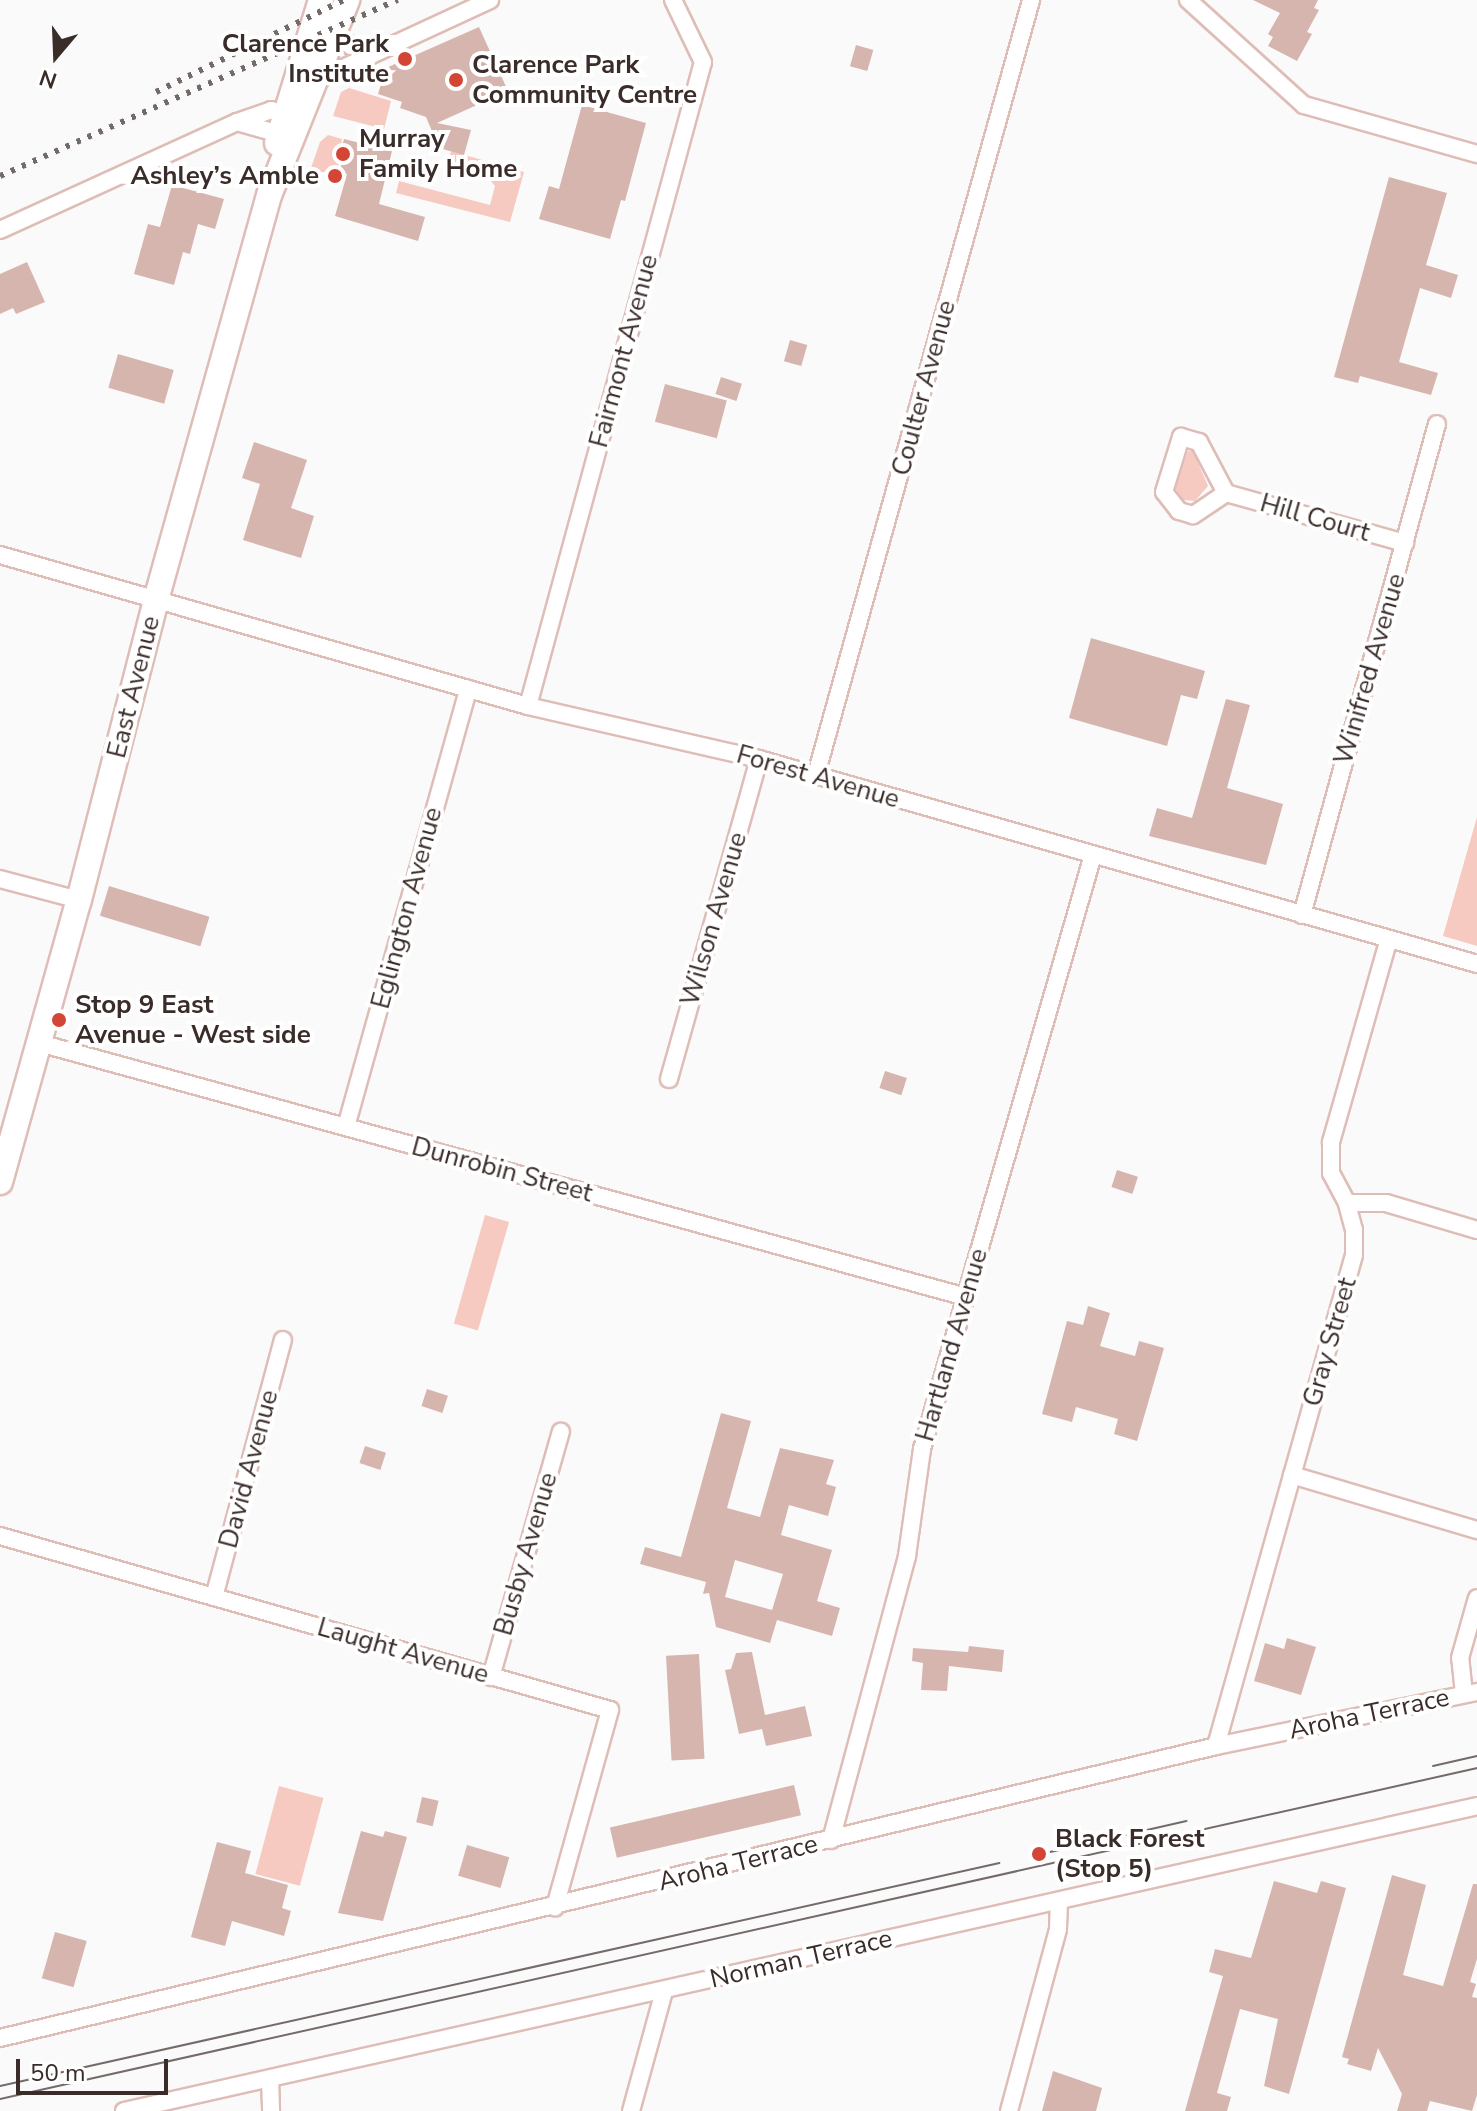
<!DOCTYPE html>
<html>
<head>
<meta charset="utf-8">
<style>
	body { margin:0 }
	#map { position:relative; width:1477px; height:2111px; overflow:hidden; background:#fafafa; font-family:"Nunito Sans",sans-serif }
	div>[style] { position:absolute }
	.green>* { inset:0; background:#f6c9c1; transform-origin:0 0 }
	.building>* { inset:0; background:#d7b5af; transform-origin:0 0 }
	.roads { filter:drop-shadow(2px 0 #dfbdb7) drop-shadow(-2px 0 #dfbdb7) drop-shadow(0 2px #dfbdb7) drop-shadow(0 -2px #dfbdb7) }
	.street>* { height:16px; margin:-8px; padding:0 8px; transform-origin:8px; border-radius:8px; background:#fff }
	.secondary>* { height:24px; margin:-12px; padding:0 12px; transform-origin:12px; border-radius:12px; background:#fff }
	.tram>* { height:2px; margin:-1px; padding:0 1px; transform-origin:1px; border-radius:1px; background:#746b69 }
	.rail>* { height:6px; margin-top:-3px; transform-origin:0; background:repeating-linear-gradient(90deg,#746b69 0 4px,transparent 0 12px) }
	.dots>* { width:22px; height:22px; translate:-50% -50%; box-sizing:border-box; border:4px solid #fff; border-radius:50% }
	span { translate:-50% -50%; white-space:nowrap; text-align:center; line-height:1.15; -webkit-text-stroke:8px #fff; paint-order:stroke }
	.poi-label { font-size:26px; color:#392c29; font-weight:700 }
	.right { translate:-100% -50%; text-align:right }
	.left { translate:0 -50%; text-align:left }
	.street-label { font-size:26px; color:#392c29 }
	.north { position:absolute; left:16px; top:16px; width:80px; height:80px; -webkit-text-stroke:6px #fff; paint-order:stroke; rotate:199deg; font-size:22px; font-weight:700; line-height:32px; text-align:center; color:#392c29 }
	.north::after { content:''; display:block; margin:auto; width:28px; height:36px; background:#392c29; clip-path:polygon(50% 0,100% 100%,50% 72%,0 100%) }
	.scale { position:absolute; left:16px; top:2059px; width:152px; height:36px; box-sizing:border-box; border:4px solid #392c29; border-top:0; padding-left:10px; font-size:24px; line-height:28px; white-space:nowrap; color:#392c29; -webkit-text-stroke:6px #fff; paint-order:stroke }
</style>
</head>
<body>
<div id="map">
	<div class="green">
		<div style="clip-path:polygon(349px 88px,391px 101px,384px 129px,333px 116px,341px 92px)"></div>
		<div style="clip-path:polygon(328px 135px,342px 139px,337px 177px,310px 171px,320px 142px)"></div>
		<div style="clip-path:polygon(451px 151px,524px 172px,510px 222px,396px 193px,399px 181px,490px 205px,495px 186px,486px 175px,448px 164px)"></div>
		<div style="clip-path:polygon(1188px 451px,1193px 451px,1208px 486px,1195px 501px,1183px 500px,1175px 488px)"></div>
		<div style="clip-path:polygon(1477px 817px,1477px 946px,1443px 936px)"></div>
		<div style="left:485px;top:1215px;width:25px;height:113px;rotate:16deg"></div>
		<div style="left:279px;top:1786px;width:46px;height:91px;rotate:15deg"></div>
	</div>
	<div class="building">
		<div style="clip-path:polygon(1253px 0,1318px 0,1314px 8px,1319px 10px,1307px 32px,1312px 34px,1297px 61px,1268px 46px,1273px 37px,1268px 34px,1280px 13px)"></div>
		<div style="clip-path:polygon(479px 27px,508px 91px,437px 123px,471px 130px,464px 155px,439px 148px,426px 117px,400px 108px,402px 102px,378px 94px,386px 68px)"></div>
		<div style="left:856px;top:45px;width:18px;height:22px;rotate:16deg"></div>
		<div style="clip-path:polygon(582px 105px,646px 123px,625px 201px,621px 200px,610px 239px,539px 219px,549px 186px,559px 189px)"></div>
		<div style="clip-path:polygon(344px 139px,392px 151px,379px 204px,425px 217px,418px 241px,335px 216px,347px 174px,340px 172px,342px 161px,338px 160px)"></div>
		<div style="clip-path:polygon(1389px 177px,1447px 193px,1426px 265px,1458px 275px,1451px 298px,1420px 288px,1399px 362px,1438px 373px,1431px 395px,1360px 376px,1358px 383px,1334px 377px)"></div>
		<div style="clip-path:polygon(172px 185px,224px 199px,215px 229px,198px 224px,190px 254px,183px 252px,174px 285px,134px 274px,148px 224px,160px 227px)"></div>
		<div style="clip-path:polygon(27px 262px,45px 302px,16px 314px,13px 308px,0 314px,0 274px)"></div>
		<div style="left:790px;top:340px;width:18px;height:22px;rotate:16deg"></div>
		<div style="left:118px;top:354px;width:58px;height:35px;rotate:16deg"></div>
		<div style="left:721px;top:377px;width:22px;height:18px;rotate:18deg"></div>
		<div style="left:665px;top:384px;width:64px;height:39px;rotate:15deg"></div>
		<div style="clip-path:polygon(254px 442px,307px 460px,291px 508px,314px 516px,301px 558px,243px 540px,260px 484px,242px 478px)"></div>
		<div style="clip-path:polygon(1091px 638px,1205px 671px,1197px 699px,1181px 695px,1167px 746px,1069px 718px)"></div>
		<div style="clip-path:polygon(1226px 699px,1250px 705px,1227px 788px,1283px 804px,1266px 865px,1149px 836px,1157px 808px,1192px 818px)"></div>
		<div style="left:109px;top:886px;width:105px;height:31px;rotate:17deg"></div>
		<div style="left:885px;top:1071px;width:23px;height:18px;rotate:18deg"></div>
		<div style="left:1117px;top:1170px;width:22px;height:18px;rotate:18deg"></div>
		<div style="clip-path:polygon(1088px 1306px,1110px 1313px,1100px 1346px,1135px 1356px,1139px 1341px,1164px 1348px,1137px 1441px,1114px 1434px,1118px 1419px,1076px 1407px,1072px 1422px,1042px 1414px,1067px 1321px,1083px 1325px)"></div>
		<div style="left:427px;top:1389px;width:22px;height:18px;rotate:18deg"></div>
		<div style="clip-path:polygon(evenodd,721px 1413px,751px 1421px,727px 1508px,760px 1517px,780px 1448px,834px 1460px,826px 1484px,836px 1487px,828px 1516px,789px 1505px,781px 1535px,832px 1550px,817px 1601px,840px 1608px,832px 1636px,777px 1620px,770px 1643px,716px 1627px,709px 1593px,703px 1594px,706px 1582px,640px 1564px,645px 1547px,681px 1557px,721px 1413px,735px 1560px,783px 1574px,772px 1610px,725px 1597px,735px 1560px)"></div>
		<div style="left:365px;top:1446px;width:22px;height:18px;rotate:18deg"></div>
		<div style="clip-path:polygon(1287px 1638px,1316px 1647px,1301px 1695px,1254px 1681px,1265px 1643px,1284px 1649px)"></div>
		<div style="clip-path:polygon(969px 1646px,1004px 1650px,1002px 1672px,949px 1666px,947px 1691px,921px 1690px,923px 1663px,912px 1661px,913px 1648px,968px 1652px)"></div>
		<div style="clip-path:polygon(752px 1652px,765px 1715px,805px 1706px,812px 1736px,766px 1746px,762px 1729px,739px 1734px,725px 1670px,731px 1669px,736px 1653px)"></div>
		<div style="left:699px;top:1654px;width:105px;height:33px;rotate:87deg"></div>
		<div style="left:794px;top:1785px;width:31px;height:189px;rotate:77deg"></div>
		<div style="left:422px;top:1797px;width:17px;height:26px;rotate:13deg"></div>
		<div style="clip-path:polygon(361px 1831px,383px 1837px,385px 1831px,407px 1837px,383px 1921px,338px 1913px)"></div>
		<div style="clip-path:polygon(217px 1842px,251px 1851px,245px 1873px,288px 1885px,282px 1908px,291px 1911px,284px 1936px,232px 1921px,225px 1946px,191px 1937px)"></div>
		<div style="left:467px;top:1845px;width:44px;height:32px;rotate:16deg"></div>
		<div style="clip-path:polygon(1392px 1875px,1426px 1885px,1403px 1975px,1443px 1986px,1473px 1884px,1477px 1884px,1477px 1959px,1470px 1982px,1476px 1984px,1472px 1997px,1477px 1998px,1477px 2095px,1472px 2111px,1430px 2101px,1427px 2111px,1397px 2111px,1402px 2094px,1378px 2048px,1371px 2071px,1347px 2064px,1349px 2059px,1342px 2057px)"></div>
		<div style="clip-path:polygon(1274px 1881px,1317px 1893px,1321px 1881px,1346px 1888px,1289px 2094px,1264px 2086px,1278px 2019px,1240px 2009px,1217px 2093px,1231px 2097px,1227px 2111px,1185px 2111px,1223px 1976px,1209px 1972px,1215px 1949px,1251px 1958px)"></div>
		<div style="left:55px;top:1932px;width:33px;height:48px;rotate:16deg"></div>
		<div style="clip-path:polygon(1053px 2071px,1102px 2088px,1096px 2111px,1042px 2111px)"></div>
	</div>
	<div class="roads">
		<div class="street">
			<div style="left:1188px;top:0;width:156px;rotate:42.2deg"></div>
			<div style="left:1304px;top:105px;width:180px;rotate:15.8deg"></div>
			<div style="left:335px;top:34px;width:20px;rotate:37deg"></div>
			<div style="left:351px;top:46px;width:30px;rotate:6deg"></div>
			<div style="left:315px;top:81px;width:193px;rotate:-24.8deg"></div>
			<div style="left:237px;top:122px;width:44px;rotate:15.9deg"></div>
			<div style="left:0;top:230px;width:260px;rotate:-24.5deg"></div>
			<div style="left:237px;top:122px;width:36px;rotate:-19deg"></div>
			<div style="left:271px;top:110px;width:14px;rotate:17deg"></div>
			<div style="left:1226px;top:493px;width:40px;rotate:146deg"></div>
			<div style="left:1193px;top:515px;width:15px;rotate:-164deg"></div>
			<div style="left:1179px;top:511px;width:24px;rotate:-128deg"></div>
			<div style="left:1164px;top:492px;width:58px;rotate:-72.8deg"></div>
			<div style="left:1181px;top:437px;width:19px;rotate:16deg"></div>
			<div style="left:1199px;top:442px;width:58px;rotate:62.1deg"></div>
			<div style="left:1226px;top:493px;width:186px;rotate:15.6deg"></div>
			<div style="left:0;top:555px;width:549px;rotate:15.96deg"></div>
			<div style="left:528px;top:706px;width:237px;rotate:12.9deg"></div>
			<div style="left:759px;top:759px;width:747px;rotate:15.93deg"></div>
			<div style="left:528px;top:706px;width:667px;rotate:-74.8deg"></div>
			<div style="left:703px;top:62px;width:69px;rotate:-115.8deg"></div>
			<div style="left:816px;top:775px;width:804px;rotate:-74.49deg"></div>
			<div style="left:0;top:879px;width:82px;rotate:14.9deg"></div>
			<div style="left:1302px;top:915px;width:509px;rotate:-74.63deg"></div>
			<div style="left:39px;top:1043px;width:961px;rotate:15.32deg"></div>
			<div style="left:669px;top:1079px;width:332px;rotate:-74.3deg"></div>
			<div style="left:346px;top:1127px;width:455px;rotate:-74.4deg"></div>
			<div style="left:1347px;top:1203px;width:39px"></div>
			<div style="left:1386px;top:1203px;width:95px;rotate:16.5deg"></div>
			<div style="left:1292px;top:1475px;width:193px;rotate:16.6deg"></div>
			<div style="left:0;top:1536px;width:634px;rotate:15.92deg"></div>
			<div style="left:610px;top:1710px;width:205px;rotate:105.6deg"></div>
			<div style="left:214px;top:1597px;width:266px;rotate:-75deg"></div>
			<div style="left:491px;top:1677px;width:255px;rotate:-74.1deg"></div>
			<div style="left:1464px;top:1694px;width:36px;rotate:-96deg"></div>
			<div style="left:1460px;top:1658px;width:62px;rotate:-74.2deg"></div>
			<div style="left:1216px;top:1746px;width:510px;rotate:-74.3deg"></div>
			<div style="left:1354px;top:1255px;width:25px;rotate:-90deg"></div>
			<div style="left:1354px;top:1230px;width:28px;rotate:-105deg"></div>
			<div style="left:1347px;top:1203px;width:34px;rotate:-118deg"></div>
			<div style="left:1331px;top:1173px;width:31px;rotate:-90deg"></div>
			<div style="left:1331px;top:1142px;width:211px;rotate:-74.1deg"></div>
			<div style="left:831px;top:1840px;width:294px;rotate:-75deg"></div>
			<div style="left:907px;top:1556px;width:108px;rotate:-82deg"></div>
			<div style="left:922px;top:1449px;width:618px;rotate:-73.94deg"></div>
			<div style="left:0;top:2038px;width:1251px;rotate:-13.5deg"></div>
			<div style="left:1216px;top:1746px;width:267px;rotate:-11.7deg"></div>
			<div style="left:270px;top:2079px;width:32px;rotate:88deg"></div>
			<div style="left:124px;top:2111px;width:1387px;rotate:-12.7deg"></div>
			<div style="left:631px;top:2111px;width:124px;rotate:-74.6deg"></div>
			<div style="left:1009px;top:2111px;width:188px;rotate:-74.9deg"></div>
			<div style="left:1058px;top:1929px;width:27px;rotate:-88deg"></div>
		</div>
		<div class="secondary">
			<div style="left:277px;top:143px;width:150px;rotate:-72.9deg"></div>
			<div style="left:0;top:1182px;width:293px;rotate:-74.4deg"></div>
			<div style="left:79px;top:900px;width:310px;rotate:-75.6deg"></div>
			<div style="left:156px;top:600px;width:423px;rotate:-74.4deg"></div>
			<div style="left:270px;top:193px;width:208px;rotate:-68.2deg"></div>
		</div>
	</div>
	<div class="tram">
		<div style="left:1433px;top:1766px;width:45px;rotate:-12.8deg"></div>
		<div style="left:1050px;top:1852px;width:140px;rotate:-12.8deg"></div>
		<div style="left:0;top:2086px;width:1024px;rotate:-12.58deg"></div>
		<div style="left:0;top:2099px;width:1514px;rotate:-12.63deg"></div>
	</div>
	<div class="rail">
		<div style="left:156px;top:92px;width:209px;rotate:-26.1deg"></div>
		<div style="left:0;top:176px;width:435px;rotate:-23.9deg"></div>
	</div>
	<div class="dots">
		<div style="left:405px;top:59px;background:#d34635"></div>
		<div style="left:456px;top:80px;background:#d34635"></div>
		<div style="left:343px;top:154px;background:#d34635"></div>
		<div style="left:335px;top:176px;background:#d34635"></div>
		<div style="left:59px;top:1020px;background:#d34635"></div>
		<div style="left:1039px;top:1854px;background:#d34635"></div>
	</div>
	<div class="poi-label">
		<span class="right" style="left:389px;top:59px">Clarence Park<br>Institute</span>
		<span class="left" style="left:472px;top:80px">Clarence Park<br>Community Centre</span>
		<span class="left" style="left:359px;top:154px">Murray<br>Family Home</span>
		<span class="right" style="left:319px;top:176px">Ashley’s Amble</span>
		<span class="left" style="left:75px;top:1020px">Stop 9 East<br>Avenue - West side</span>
		<span class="left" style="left:1055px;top:1854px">Black Forest<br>(Stop 5)</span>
	</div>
	<div class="street-label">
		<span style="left:624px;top:351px;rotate:-75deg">Fairmont Avenue</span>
		<span style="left:924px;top:388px;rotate:-75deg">Coulter Avenue</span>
		<span style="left:1315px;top:518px;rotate:16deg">Hill Court</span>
		<span style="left:1370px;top:669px;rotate:-74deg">Winifred Avenue</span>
		<span style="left:134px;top:687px;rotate:-76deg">East Avenue</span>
		<span style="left:818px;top:777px;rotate:16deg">Forest Avenue</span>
		<span style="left:407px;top:908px;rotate:-75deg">Eglington Avenue</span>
		<span style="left:714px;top:919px;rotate:-74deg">Wilson Avenue</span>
		<span style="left:502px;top:1170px;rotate:15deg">Dunrobin Street</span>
		<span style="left:1330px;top:1342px;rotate:-74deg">Gray Street</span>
		<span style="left:952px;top:1345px;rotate:-74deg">Hartland Avenue</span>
		<span style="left:249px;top:1469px;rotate:-75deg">David Avenue</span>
		<span style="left:526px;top:1554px;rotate:-74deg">Busby Avenue</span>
		<span style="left:403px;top:1651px;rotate:16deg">Laught Avenue</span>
		<span style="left:1369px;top:1714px;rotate:-12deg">Aroha Terrace</span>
		<span style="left:738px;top:1863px;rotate:-14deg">Aroha Terrace</span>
		<span style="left:801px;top:1959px;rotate:-13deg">Norman Terrace</span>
	</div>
	<div class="north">N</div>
	<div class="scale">50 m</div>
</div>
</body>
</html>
